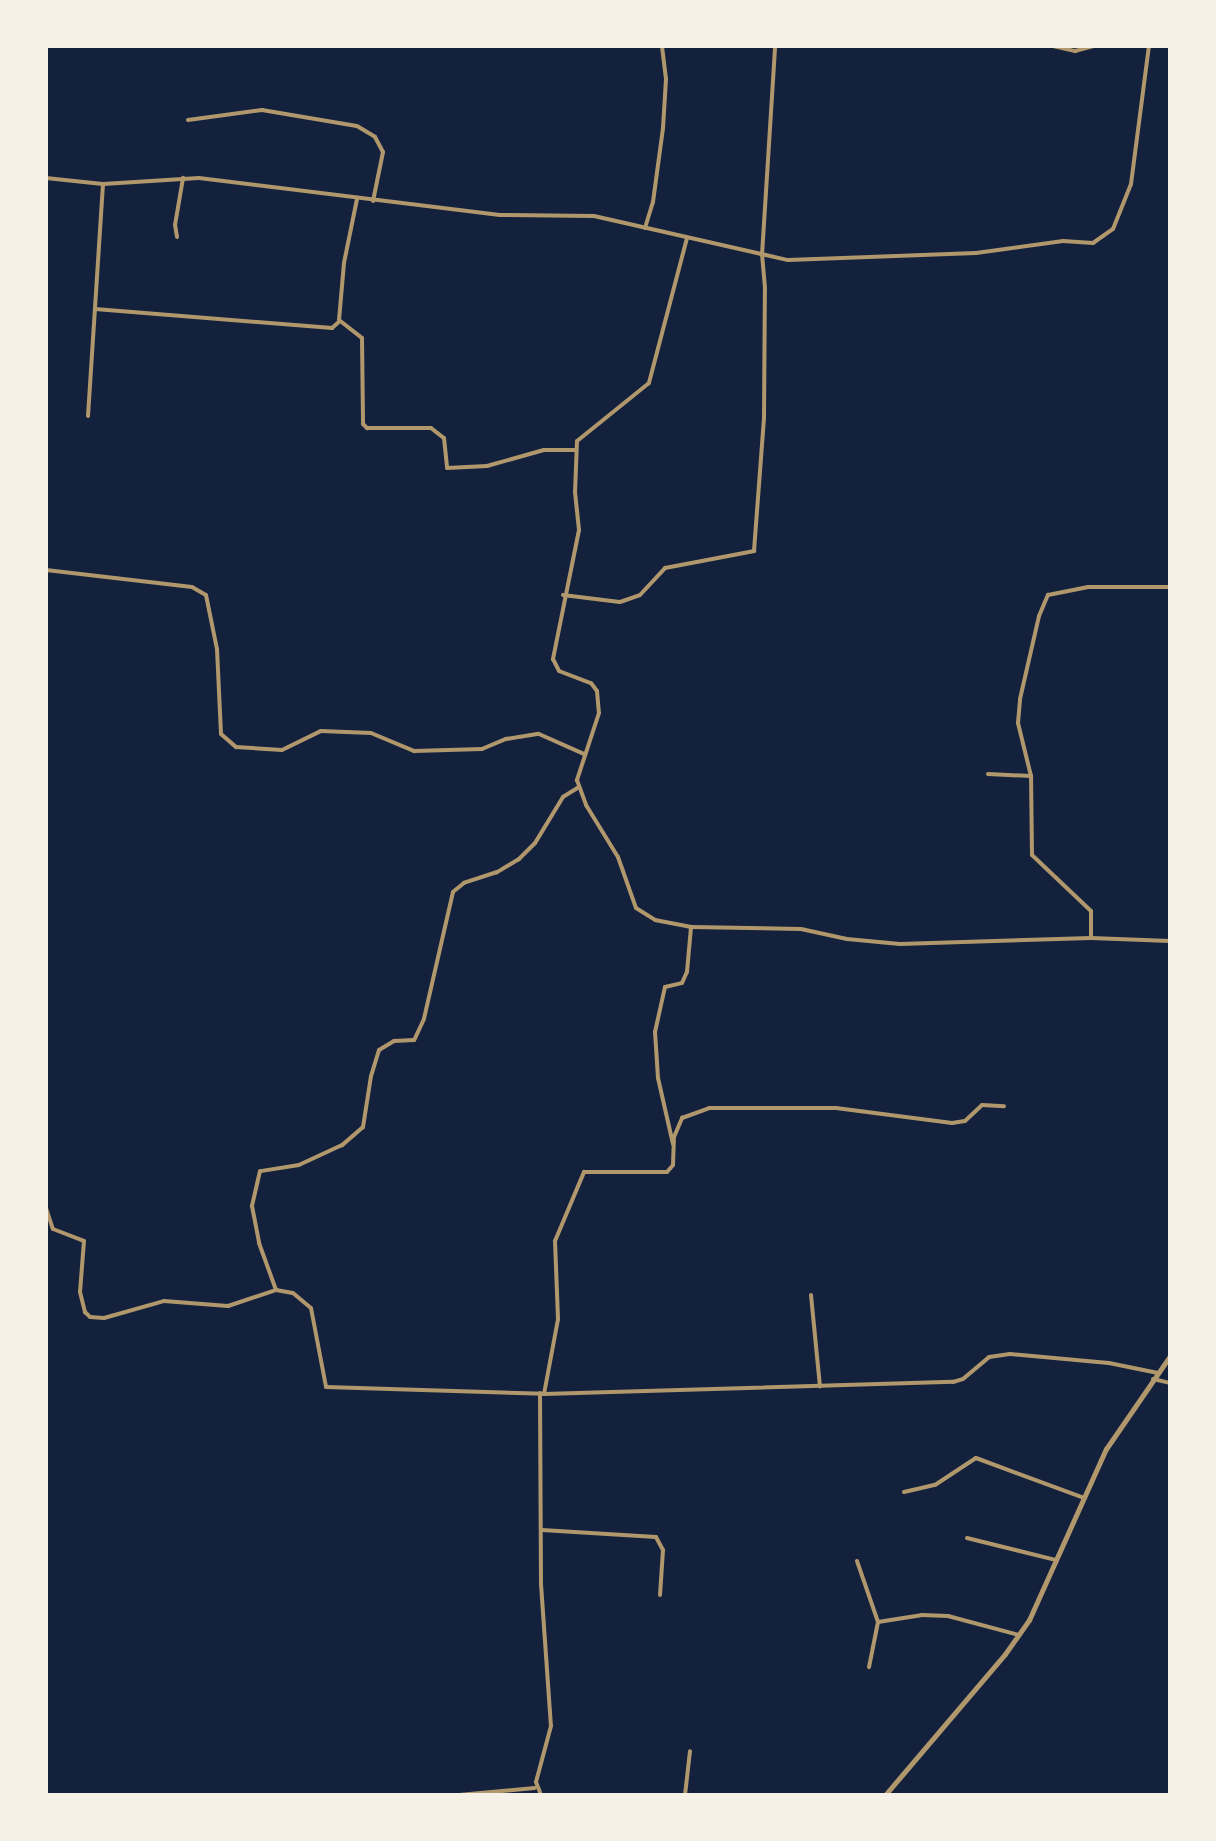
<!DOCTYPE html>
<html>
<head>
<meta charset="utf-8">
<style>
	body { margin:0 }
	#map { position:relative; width:1216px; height:1841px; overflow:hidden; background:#14213d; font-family:"Alegreya Sans",sans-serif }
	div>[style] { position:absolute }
	.minor>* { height:4px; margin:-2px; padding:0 2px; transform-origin:2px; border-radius:2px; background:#b1986c }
	.tertiary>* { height:5px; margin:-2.5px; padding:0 2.5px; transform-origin:2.5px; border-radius:2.5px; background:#b1986c }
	span { translate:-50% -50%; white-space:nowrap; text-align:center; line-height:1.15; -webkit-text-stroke:8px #f6f1e7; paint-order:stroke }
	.frame { position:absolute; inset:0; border:48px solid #f6f1e7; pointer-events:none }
</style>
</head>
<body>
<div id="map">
	<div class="minor">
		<div style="left:1053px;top:46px;width:23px;rotate:13deg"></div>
		<div style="left:1075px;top:51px;width:20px;rotate:-15deg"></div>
		<div style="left:188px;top:120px;width:75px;rotate:-7.7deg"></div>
		<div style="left:262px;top:110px;width:96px;rotate:9.6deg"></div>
		<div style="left:357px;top:126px;width:21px;rotate:31deg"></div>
		<div style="left:375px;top:137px;width:17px;rotate:62deg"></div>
		<div style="left:383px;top:152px;width:50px;rotate:101.5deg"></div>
		<div style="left:46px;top:178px;width:57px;rotate:6deg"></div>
		<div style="left:103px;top:184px;width:96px;rotate:-3.6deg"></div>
		<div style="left:199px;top:178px;width:303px;rotate:7deg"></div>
		<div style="left:500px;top:215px;width:94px;rotate:0.6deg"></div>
		<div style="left:594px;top:216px;width:199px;rotate:12.8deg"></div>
		<div style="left:788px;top:260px;width:188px;rotate:-2.1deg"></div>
		<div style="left:976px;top:253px;width:88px;rotate:-7.9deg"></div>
		<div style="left:1063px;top:241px;width:30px;rotate:4deg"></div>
		<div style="left:1093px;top:243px;width:24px;rotate:-35deg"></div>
		<div style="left:1113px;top:229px;width:48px;rotate:-68.2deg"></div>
		<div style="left:1131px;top:184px;width:139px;rotate:-82.6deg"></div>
		<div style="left:357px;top:199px;width:65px;rotate:101.5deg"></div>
		<div style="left:344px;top:263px;width:57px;rotate:95deg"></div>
		<div style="left:339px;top:320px;width:29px;rotate:38deg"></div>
		<div style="left:362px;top:338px;width:86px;rotate:89.3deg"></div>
		<div style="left:363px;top:424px;width:6px;rotate:45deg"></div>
		<div style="left:367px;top:428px;width:64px"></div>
		<div style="left:431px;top:428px;width:16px;rotate:38deg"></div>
		<div style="left:444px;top:438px;width:30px;rotate:84deg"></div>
		<div style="left:447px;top:468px;width:40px;rotate:-2.9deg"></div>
		<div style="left:487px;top:466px;width:59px;rotate:-15.7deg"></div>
		<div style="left:544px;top:450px;width:31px"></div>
		<div style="left:645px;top:228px;width:27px;rotate:-73deg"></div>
		<div style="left:653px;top:202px;width:75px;rotate:-82.3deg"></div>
		<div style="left:663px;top:128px;width:49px;rotate:-86.5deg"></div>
		<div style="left:666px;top:79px;width:33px;rotate:-97deg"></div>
		<div style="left:177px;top:237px;width:12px;rotate:-99deg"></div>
		<div style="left:175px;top:225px;width:48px;rotate:-80.3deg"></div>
		<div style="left:687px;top:238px;width:150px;rotate:104.7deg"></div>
		<div style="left:649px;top:383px;width:92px;rotate:141.1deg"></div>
		<div style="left:577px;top:441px;width:51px;rotate:92.2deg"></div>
		<div style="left:575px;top:492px;width:38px;rotate:84deg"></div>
		<div style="left:579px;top:530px;width:132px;rotate:101.4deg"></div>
		<div style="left:553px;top:659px;width:13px;rotate:63deg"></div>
		<div style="left:559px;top:671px;width:34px;rotate:21deg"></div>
		<div style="left:591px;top:683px;width:10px;rotate:53deg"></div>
		<div style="left:597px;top:691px;width:22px;rotate:85deg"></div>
		<div style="left:599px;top:713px;width:71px;rotate:108.2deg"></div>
		<div style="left:577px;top:780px;width:27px;rotate:70deg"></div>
		<div style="left:586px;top:805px;width:61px;rotate:58.4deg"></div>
		<div style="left:618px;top:857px;width:54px;rotate:70.6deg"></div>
		<div style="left:636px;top:908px;width:22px;rotate:32deg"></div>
		<div style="left:655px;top:920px;width:37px;rotate:11deg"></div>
		<div style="left:95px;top:309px;width:238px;rotate:4.6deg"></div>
		<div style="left:332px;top:328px;width:9px;rotate:-41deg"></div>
		<div style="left:88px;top:416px;width:232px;rotate:-86.3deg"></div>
		<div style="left:46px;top:570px;width:147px;rotate:6.6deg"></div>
		<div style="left:192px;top:587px;width:16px;rotate:30deg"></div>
		<div style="left:206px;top:595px;width:55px;rotate:78.5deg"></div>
		<div style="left:217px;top:649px;width:85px;rotate:87.3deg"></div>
		<div style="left:221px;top:734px;width:20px;rotate:41deg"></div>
		<div style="left:236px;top:747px;width:46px;rotate:3.7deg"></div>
		<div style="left:282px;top:750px;width:43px;rotate:-26deg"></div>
		<div style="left:321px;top:731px;width:50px;rotate:2.3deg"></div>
		<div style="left:371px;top:733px;width:47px;rotate:22.7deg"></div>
		<div style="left:414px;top:751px;width:68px;rotate:-1.7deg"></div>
		<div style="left:482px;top:749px;width:26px;rotate:-23deg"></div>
		<div style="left:506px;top:739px;width:33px;rotate:-9deg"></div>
		<div style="left:539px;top:734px;width:49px;rotate:24deg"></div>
		<div style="left:563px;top:595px;width:57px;rotate:7deg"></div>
		<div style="left:620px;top:602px;width:21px;rotate:-19deg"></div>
		<div style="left:640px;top:595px;width:37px;rotate:-47deg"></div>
		<div style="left:665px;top:568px;width:91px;rotate:-10.8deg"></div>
		<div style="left:754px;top:551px;width:133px;rotate:-85.7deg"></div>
		<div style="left:764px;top:418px;width:130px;rotate:-89.6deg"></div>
		<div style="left:765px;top:288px;width:33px;rotate:-95deg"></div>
		<div style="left:762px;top:255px;width:209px;rotate:-86.4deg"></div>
		<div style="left:988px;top:774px;width:43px;rotate:2.7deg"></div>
		<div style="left:579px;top:787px;width:19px;rotate:148deg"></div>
		<div style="left:563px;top:797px;width:54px;rotate:121.3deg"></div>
		<div style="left:535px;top:843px;width:23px;rotate:135deg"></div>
		<div style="left:519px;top:859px;width:26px;rotate:149deg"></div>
		<div style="left:497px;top:872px;width:35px;rotate:162deg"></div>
		<div style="left:464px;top:883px;width:14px;rotate:141deg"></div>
		<div style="left:453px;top:892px;width:130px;rotate:102.9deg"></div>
		<div style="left:424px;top:1019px;width:23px;rotate:115deg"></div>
		<div style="left:414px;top:1040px;width:20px;rotate:177deg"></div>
		<div style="left:394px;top:1041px;width:17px;rotate:149deg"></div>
		<div style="left:379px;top:1050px;width:27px;rotate:107deg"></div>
		<div style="left:371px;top:1076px;width:52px;rotate:98.9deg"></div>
		<div style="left:363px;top:1127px;width:28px;rotate:139deg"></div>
		<div style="left:342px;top:1145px;width:47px;rotate:155.1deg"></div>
		<div style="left:299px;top:1165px;width:39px;rotate:171deg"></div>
		<div style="left:260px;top:1171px;width:36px;rotate:103deg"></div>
		<div style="left:252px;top:1206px;width:38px;rotate:79deg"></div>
		<div style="left:259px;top:1243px;width:50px;rotate:70.1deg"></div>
		<div style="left:276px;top:1290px;width:17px;rotate:10deg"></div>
		<div style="left:293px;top:1293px;width:23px;rotate:40deg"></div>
		<div style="left:311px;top:1308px;width:80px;rotate:79.2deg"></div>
		<div style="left:326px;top:1387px;width:218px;rotate:1.8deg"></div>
		<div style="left:544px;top:1394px;width:409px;rotate:-1.7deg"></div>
		<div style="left:953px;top:1382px;width:10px;rotate:-17deg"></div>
		<div style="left:963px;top:1379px;width:34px;rotate:-40deg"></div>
		<div style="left:989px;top:1357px;width:21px;rotate:-8deg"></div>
		<div style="left:1010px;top:1354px;width:99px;rotate:5.2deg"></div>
		<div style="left:1109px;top:1363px;width:50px;rotate:11.5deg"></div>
		<div style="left:1091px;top:938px;width:27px;rotate:-90deg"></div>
		<div style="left:1091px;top:911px;width:81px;rotate:-136.5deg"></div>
		<div style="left:1032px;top:855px;width:79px;rotate:-90.7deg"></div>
		<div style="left:1031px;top:776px;width:55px;rotate:-103.8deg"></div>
		<div style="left:1018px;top:723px;width:24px;rotate:-85deg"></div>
		<div style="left:1020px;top:699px;width:85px;rotate:-77.1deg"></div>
		<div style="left:1039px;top:616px;width:23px;rotate:-67deg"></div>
		<div style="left:1048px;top:595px;width:41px;rotate:-11.3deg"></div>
		<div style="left:1088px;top:587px;width:82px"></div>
		<div style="left:673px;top:1144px;width:68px;rotate:-102.8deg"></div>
		<div style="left:658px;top:1078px;width:46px;rotate:-93.7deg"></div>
		<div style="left:655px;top:1032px;width:46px;rotate:-77.5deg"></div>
		<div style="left:665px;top:987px;width:17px;rotate:-13deg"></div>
		<div style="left:682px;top:983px;width:12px;rotate:-66deg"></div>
		<div style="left:687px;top:972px;width:45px;rotate:-84.9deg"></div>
		<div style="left:691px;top:927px;width:110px;rotate:1deg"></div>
		<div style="left:801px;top:929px;width:47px;rotate:12.3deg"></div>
		<div style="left:847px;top:939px;width:53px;rotate:5.4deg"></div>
		<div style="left:900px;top:944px;width:191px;rotate:-1.8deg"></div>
		<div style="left:1091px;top:938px;width:79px;rotate:2.2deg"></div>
		<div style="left:46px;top:1208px;width:22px;rotate:72deg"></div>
		<div style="left:53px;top:1229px;width:33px;rotate:21deg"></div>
		<div style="left:84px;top:1241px;width:51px;rotate:94.5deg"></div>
		<div style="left:80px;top:1292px;width:21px;rotate:76deg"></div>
		<div style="left:85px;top:1312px;width:7px;rotate:45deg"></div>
		<div style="left:90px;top:1317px;width:14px;rotate:4deg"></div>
		<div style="left:104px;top:1318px;width:62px;rotate:-15.8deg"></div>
		<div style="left:164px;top:1301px;width:64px;rotate:4.5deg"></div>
		<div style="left:228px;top:1306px;width:51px;rotate:-18.4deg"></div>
		<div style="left:811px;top:1295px;width:92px;rotate:84.4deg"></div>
		<div style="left:1153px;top:1379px;width:17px;rotate:13deg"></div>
		<div style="left:540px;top:1393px;width:191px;rotate:89.7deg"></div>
		<div style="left:541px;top:1584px;width:142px;rotate:86deg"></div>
		<div style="left:551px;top:1726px;width:58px;rotate:105deg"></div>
		<div style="left:536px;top:1782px;width:14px;rotate:69deg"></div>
		<div style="left:544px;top:1394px;width:76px;rotate:-79.4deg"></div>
		<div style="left:558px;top:1319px;width:78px;rotate:-92.2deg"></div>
		<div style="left:555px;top:1241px;width:75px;rotate:-67.2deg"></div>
		<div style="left:584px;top:1172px;width:83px"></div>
		<div style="left:667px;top:1172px;width:9px;rotate:-49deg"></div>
		<div style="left:673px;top:1165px;width:28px;rotate:-88deg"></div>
		<div style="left:674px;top:1137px;width:21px;rotate:-67deg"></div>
		<div style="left:682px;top:1118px;width:29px;rotate:-20deg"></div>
		<div style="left:709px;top:1108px;width:127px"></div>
		<div style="left:836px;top:1108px;width:117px;rotate:7.4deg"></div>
		<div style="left:952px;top:1123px;width:13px;rotate:-9deg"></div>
		<div style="left:965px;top:1121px;width:23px;rotate:-43deg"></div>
		<div style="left:982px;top:1105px;width:22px;rotate:3deg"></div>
		<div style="left:904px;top:1492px;width:32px;rotate:-13deg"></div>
		<div style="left:935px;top:1485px;width:49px;rotate:-33.4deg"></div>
		<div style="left:976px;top:1458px;width:115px;rotate:20.3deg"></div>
		<div style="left:542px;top:1530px;width:114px;rotate:3.5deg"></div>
		<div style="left:656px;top:1537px;width:15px;rotate:62deg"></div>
		<div style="left:663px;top:1550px;width:45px;rotate:93.8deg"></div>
		<div style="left:967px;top:1538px;width:92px;rotate:13.9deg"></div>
		<div style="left:857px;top:1561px;width:65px;rotate:71deg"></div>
		<div style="left:878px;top:1622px;width:46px;rotate:101.3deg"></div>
		<div style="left:878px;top:1622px;width:45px;rotate:-9deg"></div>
		<div style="left:922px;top:1615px;width:26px;rotate:2deg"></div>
		<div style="left:948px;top:1616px;width:73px;rotate:15deg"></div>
		<div style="left:459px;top:1795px;width:76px;rotate:-5.3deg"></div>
		<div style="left:685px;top:1795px;width:44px;rotate:-83.5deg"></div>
	</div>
	<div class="tertiary">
		<div style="left:885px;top:1795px;width:185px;rotate:-49.6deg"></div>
		<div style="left:1005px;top:1654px;width:42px;rotate:-54.8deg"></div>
		<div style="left:1029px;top:1620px;width:188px;rotate:-65.8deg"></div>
		<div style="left:1106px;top:1449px;width:113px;rotate:-55.5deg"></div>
	</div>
	<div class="frame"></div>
</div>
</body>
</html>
